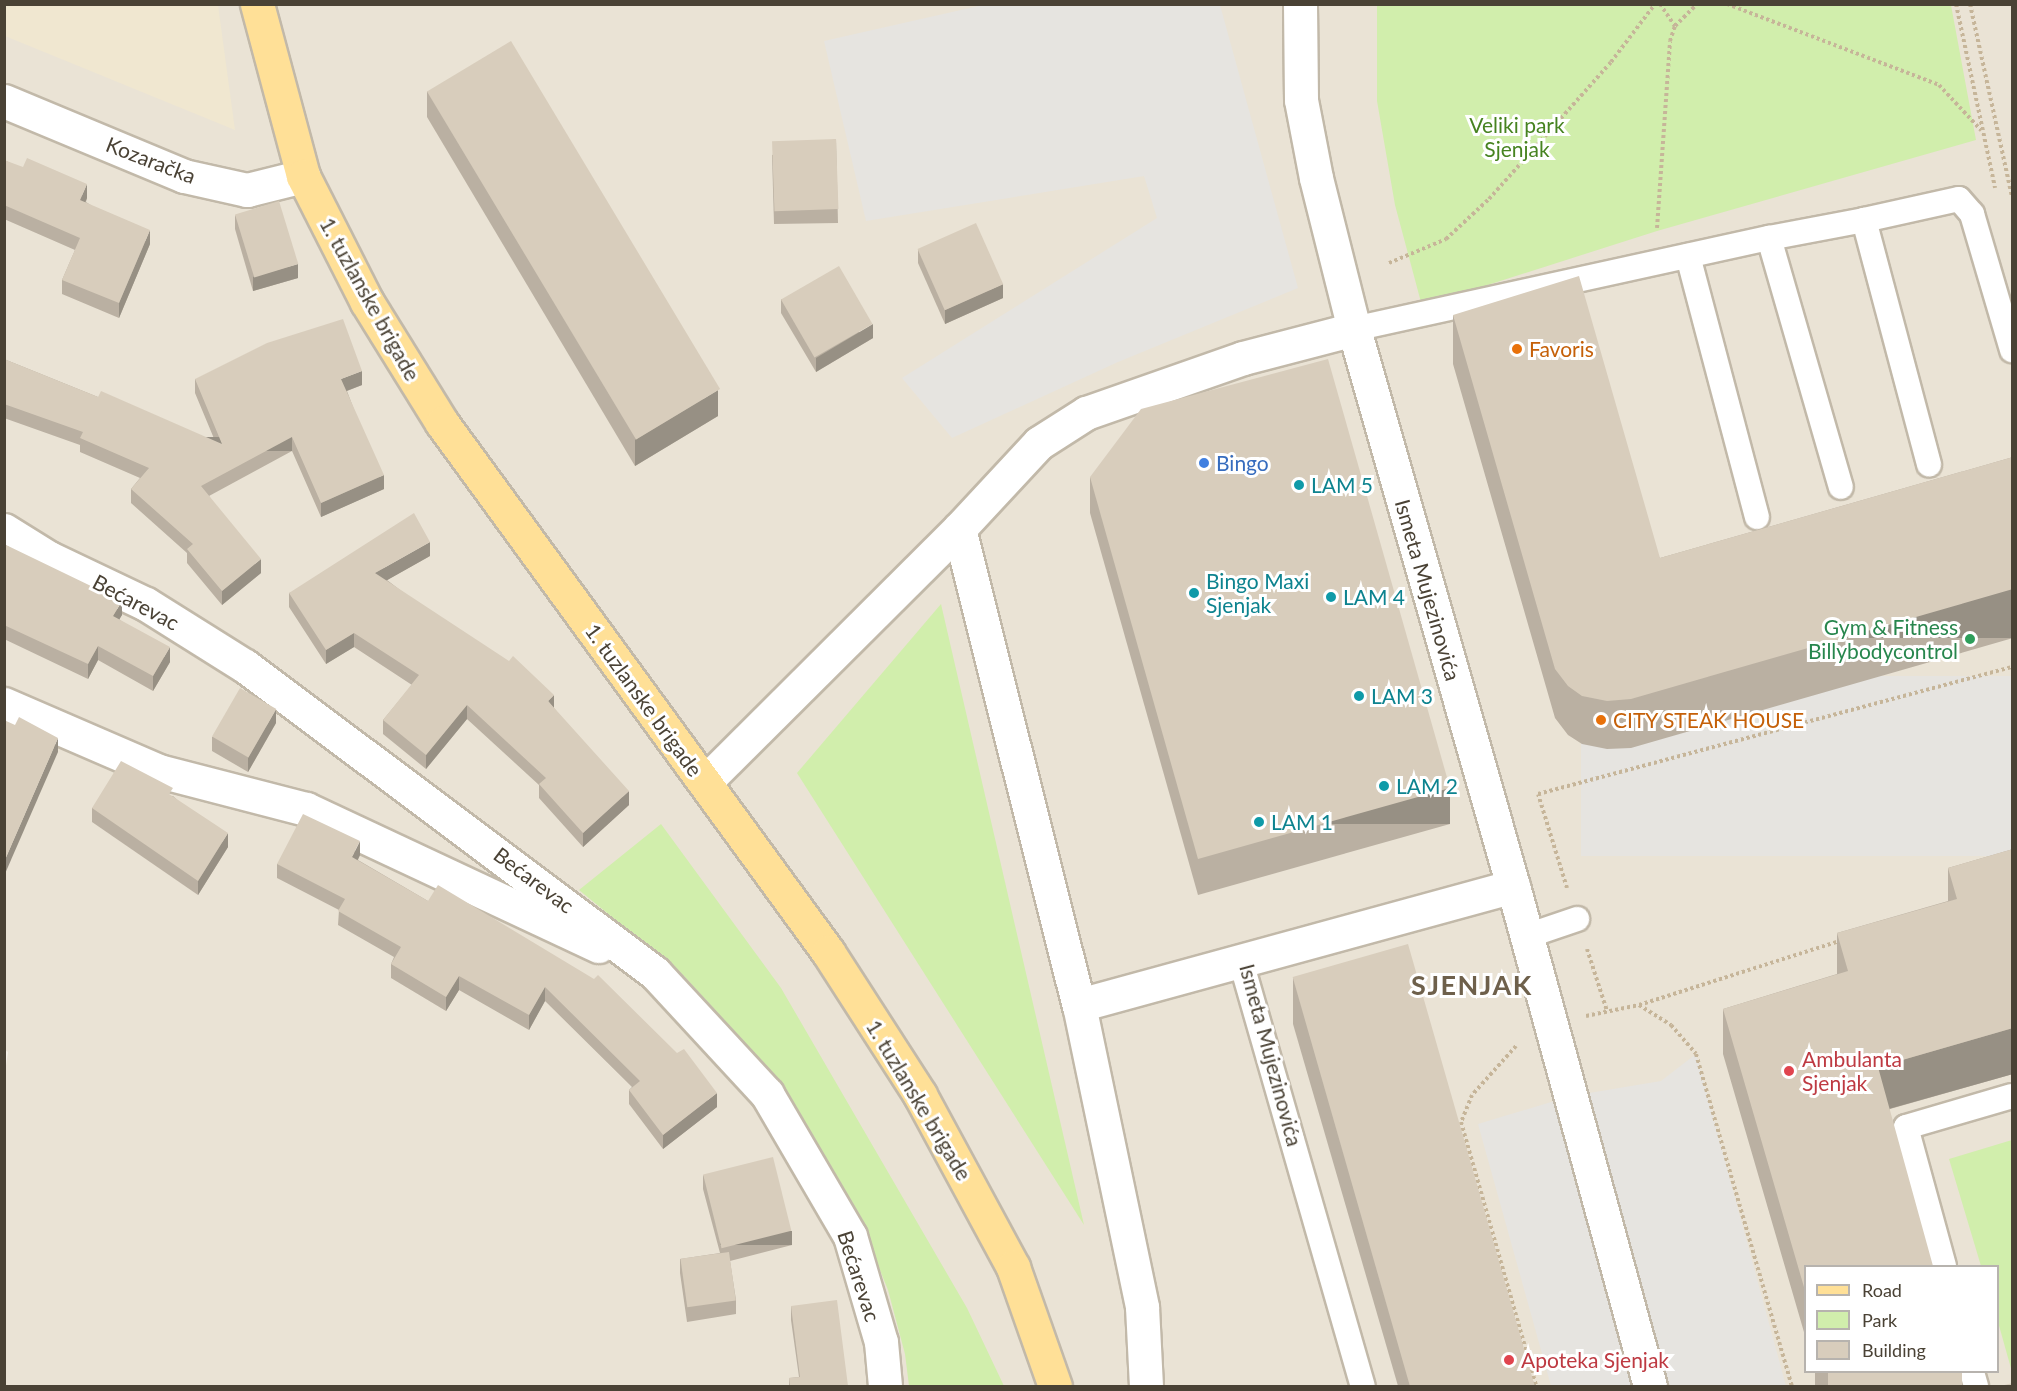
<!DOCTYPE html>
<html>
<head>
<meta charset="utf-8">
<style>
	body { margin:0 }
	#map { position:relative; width:2017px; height:1391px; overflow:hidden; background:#f5f1e8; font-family:Lato,sans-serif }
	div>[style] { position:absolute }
	.residential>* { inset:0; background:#eae3d5 }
	.education>* { inset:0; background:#f0e7d0 }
	.green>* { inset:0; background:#d1eeac }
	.parking>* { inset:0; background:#e6e4e0; transform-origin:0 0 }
	.path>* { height:4px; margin-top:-2px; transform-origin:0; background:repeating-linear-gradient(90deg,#c6b599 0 3px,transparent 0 6px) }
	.roads { filter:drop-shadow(2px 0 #c2b9a9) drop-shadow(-2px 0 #c2b9a9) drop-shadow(0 2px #c2b9a9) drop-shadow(0 -2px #c2b9a9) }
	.service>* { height:24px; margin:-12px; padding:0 12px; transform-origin:12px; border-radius:12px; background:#fff }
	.minor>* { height:33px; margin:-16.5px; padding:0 16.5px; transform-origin:16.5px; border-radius:16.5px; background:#fff }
	.primary>* { height:33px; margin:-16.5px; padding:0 16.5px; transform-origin:16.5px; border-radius:16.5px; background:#ffe097 }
	.wall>* { inset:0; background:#bab0a2; transform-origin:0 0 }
	.shaded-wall>* { inset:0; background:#979084; transform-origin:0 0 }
	.building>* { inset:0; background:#d8cdbc; transform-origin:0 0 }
	.dots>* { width:16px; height:16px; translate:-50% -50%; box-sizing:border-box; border:3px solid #fff; border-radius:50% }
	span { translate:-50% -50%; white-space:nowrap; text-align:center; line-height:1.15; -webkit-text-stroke:6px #fff; paint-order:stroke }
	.park-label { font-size:21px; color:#478321 }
	.street-label { font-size:21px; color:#4a4235 }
	.food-label { font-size:21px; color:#c56008 }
	.left { translate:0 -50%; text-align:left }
	.shop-label { font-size:21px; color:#366cbe }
	.culture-label { font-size:21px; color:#0d838f }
	.leisure-label { font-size:21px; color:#27864d }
	.right { translate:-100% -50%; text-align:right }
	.health-label { font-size:21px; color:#be3a42 }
	.district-label { font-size:27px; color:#6e604b; font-weight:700; letter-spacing:1.5px }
	.frame { position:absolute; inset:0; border:6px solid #4a4235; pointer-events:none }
	.legend { position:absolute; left:1804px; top:1265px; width:195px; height:108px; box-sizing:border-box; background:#fff; border:2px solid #b7b3ae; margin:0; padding:8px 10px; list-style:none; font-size:18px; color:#4a4235 }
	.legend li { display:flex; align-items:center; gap:12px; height:30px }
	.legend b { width:30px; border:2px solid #b7b3ae }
</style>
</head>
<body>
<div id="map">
	<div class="residential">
		<div style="clip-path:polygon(evenodd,5px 5px,2012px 5px,2012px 1386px,5px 1386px,4px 1079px,8px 1052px,5px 1050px,5px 5px,1806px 1266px,1998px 1266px,1998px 1372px,1806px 1372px,1806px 1266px)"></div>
	</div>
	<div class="education">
		<div style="clip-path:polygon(4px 5px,218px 5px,235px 130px,5px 36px)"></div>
	</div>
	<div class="green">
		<div style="clip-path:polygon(1377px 5px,1951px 5px,1976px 140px,1657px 231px,1422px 306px,1395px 205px,1377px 101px)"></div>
		<div style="clip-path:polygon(941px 604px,1084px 1225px,797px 773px)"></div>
		<div style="clip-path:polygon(661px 824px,781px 988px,967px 1308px,1004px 1386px,909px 1386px,905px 1354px,888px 1290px,862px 1226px,824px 1155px,763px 1063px,684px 976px,579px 890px)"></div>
		<div style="clip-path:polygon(2012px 1140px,2012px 1372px,1998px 1322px,1998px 1266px,1981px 1266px,1949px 1159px)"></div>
	</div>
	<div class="parking">
		<div style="clip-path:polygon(983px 5px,1220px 5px,1298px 288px,1118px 362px,952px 438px,902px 378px,1157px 218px,1144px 176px,866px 221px,824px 41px)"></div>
		<div style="left:2012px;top:676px;width:180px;height:431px;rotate:90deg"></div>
		<div style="clip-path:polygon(1696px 1054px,1786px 1386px,1551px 1386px,1478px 1124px,1571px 1096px,1661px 1081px)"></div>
	</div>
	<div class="path">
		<div style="left:1660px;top:4px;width:27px;rotate:56deg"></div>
		<div style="left:1675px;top:26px;width:31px;rotate:-45deg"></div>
		<div style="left:1727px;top:4px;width:227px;rotate:20.9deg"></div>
		<div style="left:1939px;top:85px;width:62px;rotate:47deg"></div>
		<div style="left:1956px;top:4px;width:188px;rotate:78deg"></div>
		<div style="left:1970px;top:4px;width:198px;rotate:77.7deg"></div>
		<div style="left:1657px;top:228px;width:187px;rotate:-86deg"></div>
		<div style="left:1670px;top:41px;width:16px;rotate:-72deg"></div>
		<div style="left:1389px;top:263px;width:62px;rotate:-22.8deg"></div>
		<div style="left:1446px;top:239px;width:59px;rotate:-42.9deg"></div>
		<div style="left:1489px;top:199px;width:183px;rotate:-48.3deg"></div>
		<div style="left:1611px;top:62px;width:73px;rotate:-52.8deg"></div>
		<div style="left:1567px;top:888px;width:98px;rotate:-107.1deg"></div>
		<div style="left:1538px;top:794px;width:491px;rotate:-15deg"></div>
		<div style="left:1587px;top:949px;width:65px;rotate:72.1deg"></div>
		<div style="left:1639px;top:1005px;width:38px;rotate:32deg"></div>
		<div style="left:1671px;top:1025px;width:38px;rotate:49deg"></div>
		<div style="left:1696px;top:1054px;width:346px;rotate:73.9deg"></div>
		<div style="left:1586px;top:1016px;width:54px;rotate:-11.7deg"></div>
		<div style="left:1639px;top:1005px;width:211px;rotate:-17.7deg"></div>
		<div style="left:1516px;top:1046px;width:66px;rotate:131.9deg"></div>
		<div style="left:1472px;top:1095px;width:29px;rotate:112deg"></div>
		<div style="left:1461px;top:1122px;width:274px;rotate:74.1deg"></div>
	</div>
	<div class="roads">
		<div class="service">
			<div style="left:1864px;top:220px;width:97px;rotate:-12.5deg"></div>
			<div style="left:1959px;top:199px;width:20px;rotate:49deg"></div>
			<div style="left:1972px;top:214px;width:142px;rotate:73.6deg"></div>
			<div style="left:1769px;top:238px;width:97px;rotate:-10.7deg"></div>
			<div style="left:1864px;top:220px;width:253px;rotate:75.1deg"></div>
			<div style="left:1688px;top:256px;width:270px;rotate:75.2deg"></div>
			<div style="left:1354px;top:329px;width:425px;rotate:-12.4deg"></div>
			<div style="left:1769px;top:238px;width:259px;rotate:73.9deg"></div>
			<div style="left:1527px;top:936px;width:53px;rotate:-18.8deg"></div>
			<div style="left:1240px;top:958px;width:445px;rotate:74deg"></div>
			<div style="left:1944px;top:1266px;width:144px;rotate:-105.3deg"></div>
			<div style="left:1906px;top:1127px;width:110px;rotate:-16.3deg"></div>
			<div style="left:1972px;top:1372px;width:15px;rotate:74deg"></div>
		</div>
		<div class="minor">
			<div style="left:1300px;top:4px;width:96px;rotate:89.4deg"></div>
			<div style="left:1301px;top:100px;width:79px;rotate:79.1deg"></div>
			<div style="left:1316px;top:178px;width:156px;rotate:75.9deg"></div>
			<div style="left:1354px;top:329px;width:579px;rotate:74.07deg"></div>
			<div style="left:1513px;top:886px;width:518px;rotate:74.68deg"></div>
			<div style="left:4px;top:101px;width:195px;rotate:22.6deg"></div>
			<div style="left:184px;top:176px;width:65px;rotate:12.5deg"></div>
			<div style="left:247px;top:190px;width:58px;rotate:-14deg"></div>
			<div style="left:959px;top:529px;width:491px;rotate:75.9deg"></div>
			<div style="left:1079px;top:1005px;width:309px;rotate:78.2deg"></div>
			<div style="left:1142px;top:1307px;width:79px;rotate:87.1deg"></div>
			<div style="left:4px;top:530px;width:53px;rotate:31.9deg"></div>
			<div style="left:49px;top:558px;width:107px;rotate:25.4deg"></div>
			<div style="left:146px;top:604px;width:117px;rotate:32.1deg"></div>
			<div style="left:245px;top:666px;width:512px;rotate:36.83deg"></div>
			<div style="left:655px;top:973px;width:165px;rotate:47.2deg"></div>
			<div style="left:767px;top:1094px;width:164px;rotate:59.7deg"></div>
			<div style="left:850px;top:1236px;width:110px;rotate:73.7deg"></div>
			<div style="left:881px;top:1342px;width:44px;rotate:84.8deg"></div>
			<div style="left:4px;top:704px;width:169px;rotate:23.4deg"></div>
			<div style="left:159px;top:771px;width:152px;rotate:14.5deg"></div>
			<div style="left:306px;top:809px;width:323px;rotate:25.1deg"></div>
			<div style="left:705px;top:782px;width:359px;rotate:-44.9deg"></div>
			<div style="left:959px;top:529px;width:117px;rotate:-47.1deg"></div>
			<div style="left:1039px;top:443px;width:56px;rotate:-32.6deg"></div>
			<div style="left:1086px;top:413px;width:166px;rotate:-19.3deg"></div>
			<div style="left:1243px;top:358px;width:115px;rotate:-14.6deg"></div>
			<div style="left:1079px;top:1005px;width:450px;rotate:-15.3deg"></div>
		</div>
		<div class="primary">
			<div style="left:257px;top:4px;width:178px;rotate:75deg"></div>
			<div style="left:303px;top:176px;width:141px;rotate:63.1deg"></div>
			<div style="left:367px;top:302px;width:142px;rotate:58.2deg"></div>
			<div style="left:442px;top:423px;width:655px;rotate:53.88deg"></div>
			<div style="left:828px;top:952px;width:170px;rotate:57.2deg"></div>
			<div style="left:920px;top:1095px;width:196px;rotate:61.6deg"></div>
			<div style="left:1013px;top:1267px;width:126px;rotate:70.6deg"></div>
		</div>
	</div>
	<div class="wall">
		<div style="clip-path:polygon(427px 91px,718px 416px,635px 466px,427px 117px)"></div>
		<div style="clip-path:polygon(836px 139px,838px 223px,774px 224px,772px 155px)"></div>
		<div style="clip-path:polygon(4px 160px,87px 198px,86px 202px,150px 244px,119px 318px,62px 294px,62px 280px,75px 250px,4px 219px)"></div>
		<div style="clip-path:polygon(235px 215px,298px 278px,253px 291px,235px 229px)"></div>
		<div style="clip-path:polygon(918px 249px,1003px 298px,945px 324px,918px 263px)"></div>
		<div style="clip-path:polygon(781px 299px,873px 338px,816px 372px,781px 313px)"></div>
		<div style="clip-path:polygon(1453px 315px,1660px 558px,2013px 457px,2013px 638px,1631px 748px,1607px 749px,1582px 744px,1568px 735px,1555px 718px,1453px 364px)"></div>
		<div style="clip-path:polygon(4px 359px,98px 397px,215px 441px,195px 393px,195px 379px,362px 385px,347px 391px,384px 489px,321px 517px,292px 451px,209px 496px,261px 573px,222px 605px,187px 563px,187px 553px,131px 503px,131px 489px,140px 478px,80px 452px,80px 445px,4px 418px)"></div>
		<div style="clip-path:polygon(1090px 477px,1450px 824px,1198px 895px,1090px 513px)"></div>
		<div style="clip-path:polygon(4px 544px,122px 615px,119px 619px,170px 662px,153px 691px,98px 660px,88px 679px,4px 639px)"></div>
		<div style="clip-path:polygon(430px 556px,387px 580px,554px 708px,629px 805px,583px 847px,539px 798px,539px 785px,467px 719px,426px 769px,383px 734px,383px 720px,412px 685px,354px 647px,326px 664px,289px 607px,289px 593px)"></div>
		<div style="clip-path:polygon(276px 723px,248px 772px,212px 751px,212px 737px)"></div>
		<div style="clip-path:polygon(173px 796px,228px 847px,198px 895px,92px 822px,92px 808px)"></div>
		<div style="clip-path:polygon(2013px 849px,2013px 1074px,1890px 1109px,1806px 1266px,1806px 1339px,1723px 1054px,1723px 1009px,1837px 974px,1837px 933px,1948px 901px,1948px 868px)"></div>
		<div style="clip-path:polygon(360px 855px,358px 860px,428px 901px,717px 1107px,663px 1149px,629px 1104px,629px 1090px,632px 1087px,545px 1001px,529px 1030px,459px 990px,446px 1011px,391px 978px,391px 964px,394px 957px,338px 925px,339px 910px,277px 878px,277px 864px)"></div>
		<div style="clip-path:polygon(1293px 977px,1536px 1386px,1398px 1386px,1293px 1024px)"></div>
		<div style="clip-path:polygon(703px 1175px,792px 1245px,730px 1261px,736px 1300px,736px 1314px,687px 1322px,680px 1273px,680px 1259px,720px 1253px,703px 1189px)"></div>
		<div style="clip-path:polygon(791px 1306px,848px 1386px,789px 1386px,789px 1378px,799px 1377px,791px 1320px)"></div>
		<div style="left:1815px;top:1371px;width:147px;height:16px"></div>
	</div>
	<div class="shaded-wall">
		<div style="clip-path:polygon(87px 184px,87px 198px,80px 214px,80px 200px)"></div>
		<div style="clip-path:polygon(150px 230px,150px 244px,119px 318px,119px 303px)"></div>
		<div style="clip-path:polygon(298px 264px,298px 278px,253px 291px,253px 277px)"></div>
		<div style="clip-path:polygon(1003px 284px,1003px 298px,945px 324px,945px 310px)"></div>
		<div style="clip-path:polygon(873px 324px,873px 338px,816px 372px,816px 358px)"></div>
		<div style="clip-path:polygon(362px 371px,362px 385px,341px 393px,341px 379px)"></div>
		<div style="clip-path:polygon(718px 390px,718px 416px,635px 466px,635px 440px)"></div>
		<div style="left:292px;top:437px;width:14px;height:103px;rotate:90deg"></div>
		<div style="clip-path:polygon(384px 475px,384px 489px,321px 517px,321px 503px)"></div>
		<div style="clip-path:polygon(430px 542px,430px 556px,375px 587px,375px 573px)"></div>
		<div style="clip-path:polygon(261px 559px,261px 573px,222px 605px,222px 591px)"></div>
		<div style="left:2013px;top:589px;width:49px;height:398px;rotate:90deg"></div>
		<div style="clip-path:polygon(122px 601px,122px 615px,113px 630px,113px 616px)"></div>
		<div style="clip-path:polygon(354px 633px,354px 647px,326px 664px,326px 650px)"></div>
		<div style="clip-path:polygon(98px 646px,98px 660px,88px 679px,88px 664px)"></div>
		<div style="clip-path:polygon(170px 647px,170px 662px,153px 691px,153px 676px)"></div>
		<div style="clip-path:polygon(554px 695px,554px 709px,548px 701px)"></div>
		<div style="clip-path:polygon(467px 705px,467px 719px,426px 769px,426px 755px)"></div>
		<div style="clip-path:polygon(276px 709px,276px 723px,248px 772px,248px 758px)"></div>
		<div style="clip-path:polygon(58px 738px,58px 752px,4px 876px,4px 862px)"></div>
		<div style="left:1450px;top:788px;width:36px;height:262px;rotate:90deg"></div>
		<div style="clip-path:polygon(629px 791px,629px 805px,583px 847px,583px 833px)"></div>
		<div style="clip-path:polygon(228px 833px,228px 847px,198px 895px,198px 881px)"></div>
		<div style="clip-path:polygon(360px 841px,360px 855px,352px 871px,352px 857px)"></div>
		<div style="clip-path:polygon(459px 976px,459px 990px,446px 1011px,446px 997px)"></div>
		<div style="clip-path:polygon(545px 987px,545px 1001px,529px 1030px,529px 1015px)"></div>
		<div style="clip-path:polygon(2013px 1028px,2013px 1074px,1878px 1112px,1878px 1067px)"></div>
		<div style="clip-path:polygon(717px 1093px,717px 1107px,663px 1149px,663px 1135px)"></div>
		<div style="left:792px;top:1231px;width:14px;height:72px;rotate:90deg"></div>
	</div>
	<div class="building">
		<div style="left:511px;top:41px;width:406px;height:98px;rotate:59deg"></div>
		<div style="left:836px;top:139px;width:70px;height:64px;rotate:88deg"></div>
		<div style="clip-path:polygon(27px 158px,87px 184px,80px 200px,150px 230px,119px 303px,62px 280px,80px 238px,4px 205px,4px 160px,23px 167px)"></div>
		<div style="left:279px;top:201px;width:66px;height:46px;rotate:73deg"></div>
		<div style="left:976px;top:223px;width:67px;height:64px;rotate:66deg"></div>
		<div style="left:839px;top:266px;width:67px;height:67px;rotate:60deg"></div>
		<div style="clip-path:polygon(1579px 276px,1660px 558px,2013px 457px,2013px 589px,1631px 699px,1607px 701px,1582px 696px,1568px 686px,1555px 669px,1453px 315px)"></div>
		<div style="clip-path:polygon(343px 319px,362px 371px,341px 379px,384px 475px,321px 503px,292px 437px,201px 486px,261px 559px,222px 591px,187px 549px,193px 544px,131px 489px,149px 468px,80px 438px,83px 432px,4px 404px,4px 359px,98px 397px,101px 391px,222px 444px,195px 379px,267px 343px)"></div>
		<div style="clip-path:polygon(1328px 359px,1450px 788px,1198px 859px,1090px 477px,1141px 409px)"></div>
		<div style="clip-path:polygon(414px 513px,430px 542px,375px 573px,509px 661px,513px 656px,554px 695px,548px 701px,629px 791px,583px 833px,539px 784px,546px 778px,467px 705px,426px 755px,383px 720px,419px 675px,354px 633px,326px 650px,289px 593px)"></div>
		<div style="clip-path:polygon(4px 544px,122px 601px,113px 616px,170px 647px,153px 676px,98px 646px,88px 664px,4px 625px)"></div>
		<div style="left:240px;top:688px;width:42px;height:56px;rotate:30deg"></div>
		<div style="clip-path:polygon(19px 717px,58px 738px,4px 862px,4px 720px,15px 725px)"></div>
		<div style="clip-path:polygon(121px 761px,173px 788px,169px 794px,228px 833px,198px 881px,92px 808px)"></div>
		<div style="clip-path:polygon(303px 814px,360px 841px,352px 857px,428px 901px,438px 885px,594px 979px,598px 975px,677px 1053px,684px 1049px,717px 1093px,663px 1135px,629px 1090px,640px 1081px,545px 987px,529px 1015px,459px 976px,446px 997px,391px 964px,401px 947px,338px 911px,345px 899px,277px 864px)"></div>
		<div style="clip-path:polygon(2013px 849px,2013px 1028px,1878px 1067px,1933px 1266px,1806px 1266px,1806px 1294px,1723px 1009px,1848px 971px,1837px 933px,1957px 899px,1948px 868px)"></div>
		<div style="left:1408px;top:944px;width:460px;height:120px;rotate:74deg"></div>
		<div style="left:773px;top:1157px;width:76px;height:72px;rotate:76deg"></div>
		<div style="left:729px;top:1252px;width:49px;height:49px;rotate:82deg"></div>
		<div style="clip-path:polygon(837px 1300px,848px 1386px,790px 1386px,789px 1378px,800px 1377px,791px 1306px)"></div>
		<div style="left:1828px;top:1371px;width:134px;height:16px"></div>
		<div style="clip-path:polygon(2013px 1383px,2013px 1386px,2000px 1386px)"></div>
	</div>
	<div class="dots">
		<div style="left:1517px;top:349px;background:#e8710a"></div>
		<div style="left:1204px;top:463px;background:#3f7fe0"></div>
		<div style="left:1299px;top:485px;background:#0f9aa8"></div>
		<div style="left:1194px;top:593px;background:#0f9aa8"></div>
		<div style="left:1331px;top:597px;background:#0f9aa8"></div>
		<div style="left:1970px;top:639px;background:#2e9e5b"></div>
		<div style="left:1359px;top:696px;background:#0f9aa8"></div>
		<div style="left:1601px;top:720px;background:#e8710a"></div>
		<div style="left:1384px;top:786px;background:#0f9aa8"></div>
		<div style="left:1259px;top:822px;background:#0f9aa8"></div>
		<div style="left:1789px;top:1071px;background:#e0444e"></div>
		<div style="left:1509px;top:1360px;background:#e0444e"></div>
	</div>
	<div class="park-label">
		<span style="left:1517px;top:137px">Veliki park<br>Sjenjak</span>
	</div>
	<div class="street-label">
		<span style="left:151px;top:160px;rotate:21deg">Kozaračka</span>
		<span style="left:370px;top:299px;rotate:61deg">1. tuzlanske brigade</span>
		<span style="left:1428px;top:590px;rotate:74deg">Ismeta Mujezinovića</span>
		<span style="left:136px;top:602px;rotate:28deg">Bećarevac</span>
		<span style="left:644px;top:700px;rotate:54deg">1. tuzlanske brigade</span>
		<span style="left:534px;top:880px;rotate:37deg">Bećarevac</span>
		<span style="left:1271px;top:1055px;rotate:75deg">Ismeta Mujezinovića</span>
		<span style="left:919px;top:1100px;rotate:59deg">1. tuzlanske brigade</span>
		<span style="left:859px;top:1276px;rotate:72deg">Bećarevac</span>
	</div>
	<div class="food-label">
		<span class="left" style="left:1529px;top:349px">Favoris</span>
		<span class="left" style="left:1613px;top:720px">CITY STEAK HOUSE</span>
	</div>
	<div class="shop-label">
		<span class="left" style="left:1216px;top:463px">Bingo</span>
	</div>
	<div class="culture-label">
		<span class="left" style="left:1311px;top:485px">LAM 5</span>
		<span class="left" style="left:1206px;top:593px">Bingo Maxi<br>Sjenjak</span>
		<span class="left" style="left:1343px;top:597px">LAM 4</span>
		<span class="left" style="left:1371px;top:696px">LAM 3</span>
		<span class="left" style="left:1396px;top:786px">LAM 2</span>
		<span class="left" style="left:1271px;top:822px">LAM 1</span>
	</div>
	<div class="leisure-label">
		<span class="right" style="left:1958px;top:639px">Gym &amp; Fitness<br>Billybodycontrol</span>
	</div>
	<div class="health-label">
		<span class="left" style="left:1802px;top:1071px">Ambulanta<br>Sjenjak</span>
		<span class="left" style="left:1521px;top:1360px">Apoteka Sjenjak</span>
	</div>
	<div class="district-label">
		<span style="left:1472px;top:985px">SJENJAK</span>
	</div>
	<div class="frame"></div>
	<ul class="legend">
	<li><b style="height:8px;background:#ffe097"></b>Road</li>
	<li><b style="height:16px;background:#d1eeac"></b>Park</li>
	<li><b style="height:16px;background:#d8cdbc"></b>Building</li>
	</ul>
</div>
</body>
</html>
